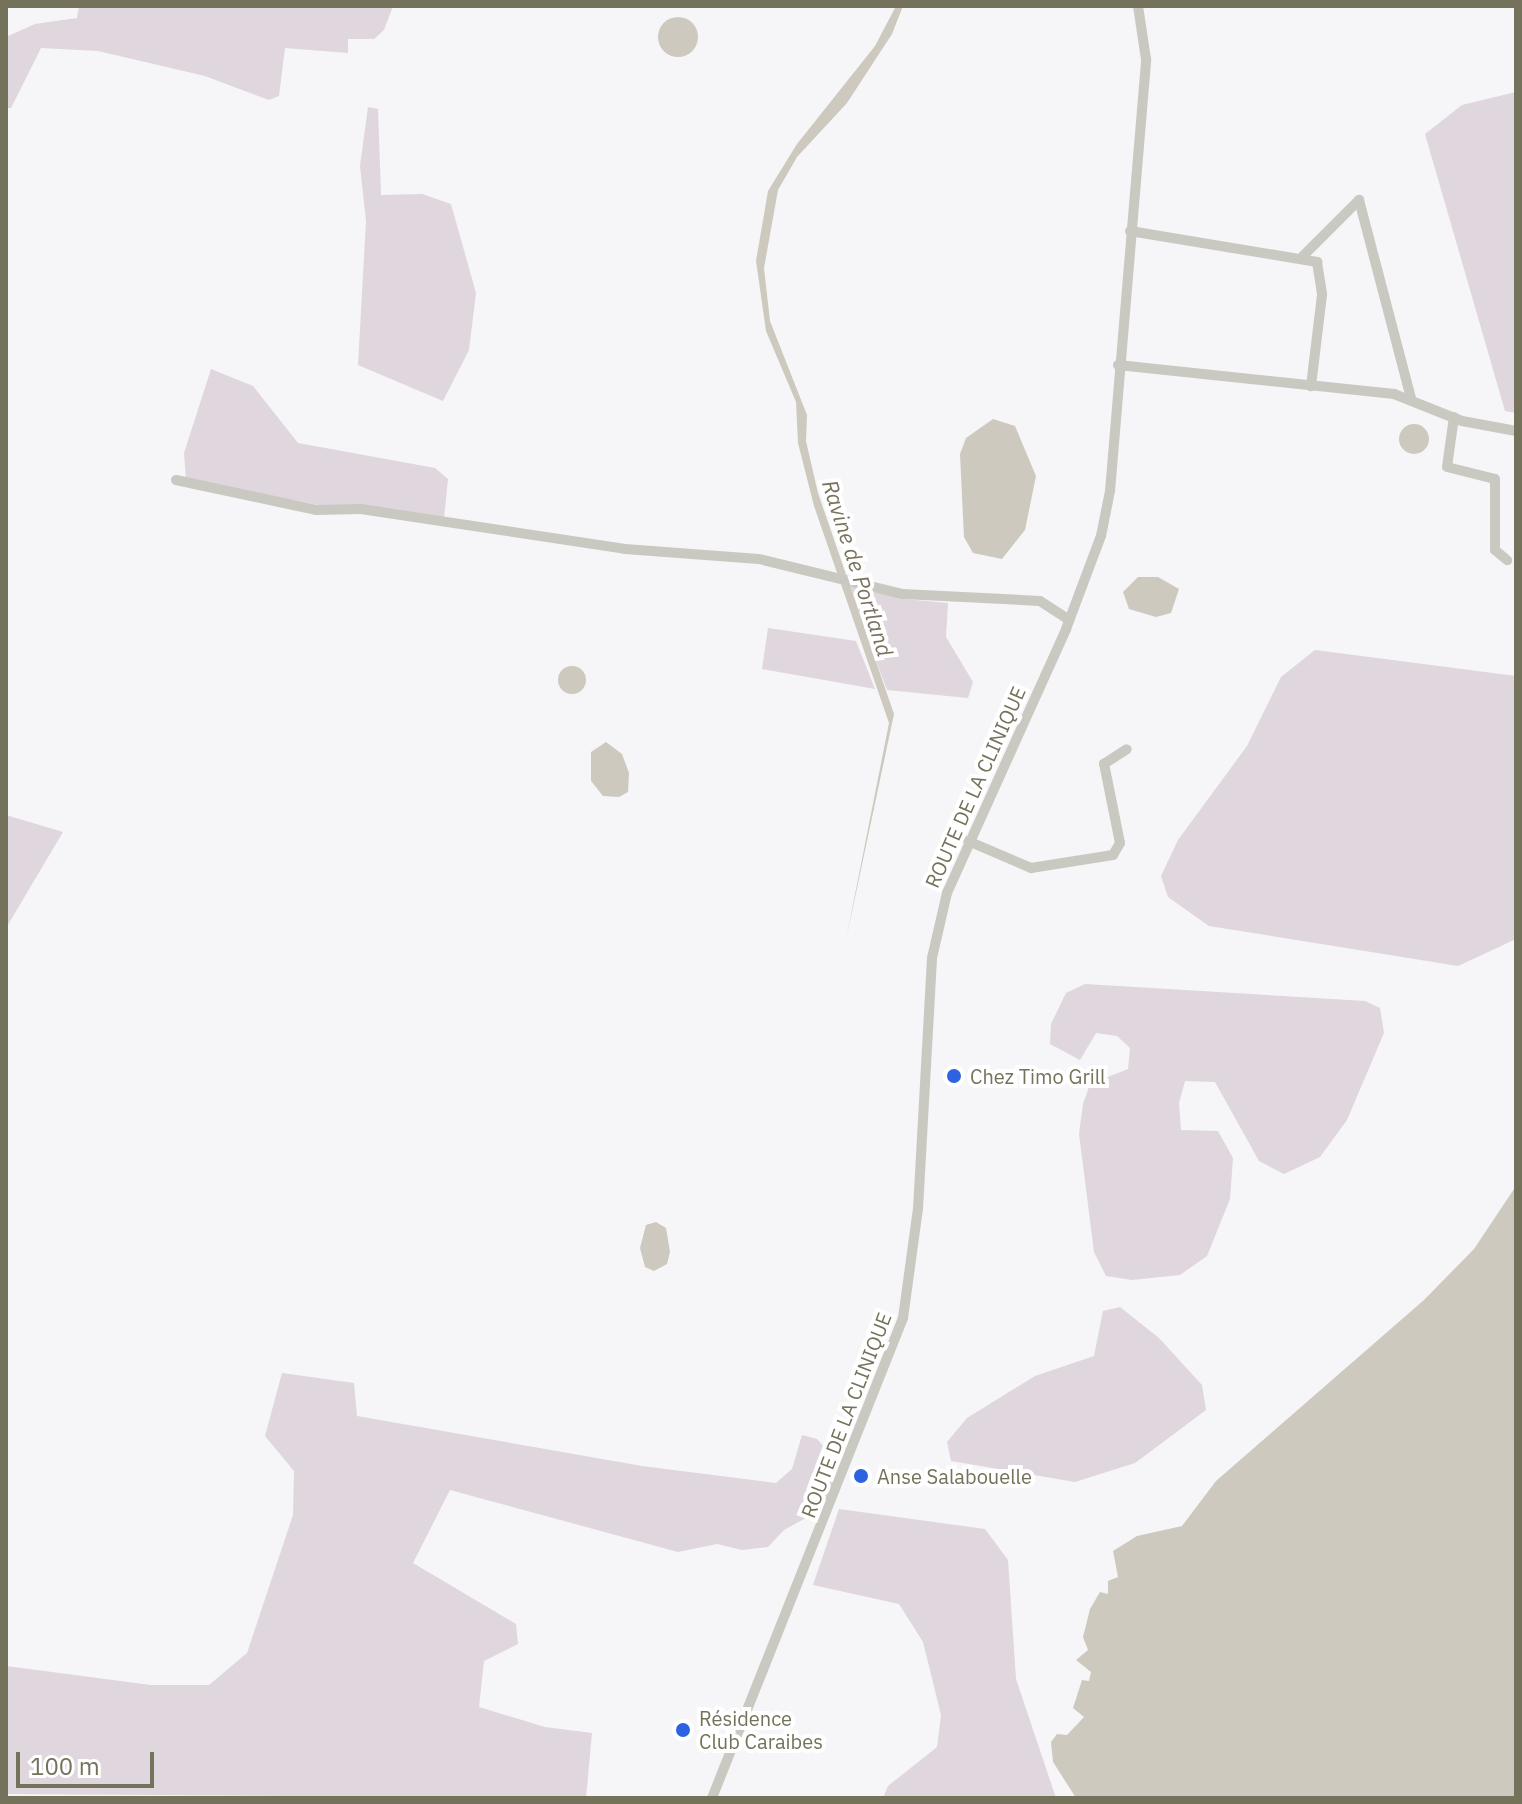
<!DOCTYPE html>
<meta charset="utf-8">
<style>
body{margin:0}
#map{position:relative;width:1522px;height:1804px;overflow:hidden;background:#f6f5f8;font-family:"IBM Plex Sans",sans-serif}
div>[style]{position:absolute}
[style*='--x']{left:calc(var(--x)*1px);top:calc(var(--y)*1px);width:calc(var(--w)*1px);rotate:calc(var(--a)*1deg)}
.green>*{inset:0;background:#dfd6de}
.water>*{inset:0;background:#cdc9be}
.round{border-radius:50%}
.minor>*{height:10px;margin:-5px;padding:0 5px;transform-origin:5px;border-radius:5px;background:#c9c9c1}
.dots>*{width:22px;height:22px;translate:-50% -50%;box-sizing:border-box;border:4px solid #fff;border-radius:50%}
span{translate:-50% -50%;white-space:nowrap;text-align:center;line-height:1.15;-webkit-text-stroke:8px #fff;paint-order:stroke}
.street-label{font-size:20px;color:#74725a}
.poi-label{font-size:20px;color:#74725a}
.left{translate:0 -50%;text-align:left}
.water-label{font-size:22px;color:#7a725e;font-style:italic}
.frame{position:absolute;inset:0;border:8px solid #74725a;pointer-events:none}
.scale{position:absolute;left:16px;top:1752px;width:138px;height:36px;box-sizing:border-box;border:4px solid #74725a;border-top:0;padding-left:10px;font-size:24px;line-height:28px;white-space:nowrap;color:#74725a;-webkit-text-stroke:6px #fff;paint-order:stroke}
</style>
<div id="map">
<div class="green">
<div style="clip-path:polygon(79px 6px,393px 6px,384px 30px,374px 39px,348px 39px,348px 53px,285px 48px,279px 96px,269px 100px,205px 76px,98px 51px,41px 48px,11px 108px,6px 108px,6px 37px,35px 24px,77px 18px)"></div>
<div style="clip-path:polygon(1516px 92px,1516px 413px,1505px 411px,1425px 134px,1462px 105px)"></div>
<div style="clip-path:polygon(368px 107px,378px 109px,381px 195px,422px 194px,451px 204px,476px 293px,469px 350px,443px 401px,358px 365px,366px 221px,360px 166px)"></div>
<div style="clip-path:polygon(211px 369px,253px 386px,298px 443px,435px 468px,448px 479px,444px 518px,319px 505px,186px 480px,184px 453px)"></div>
<div style="clip-path:polygon(847px 584px,904px 599px,948px 603px,946px 637px,973px 682px,968px 698px,887px 690px)"></div>
<div style="clip-path:polygon(768px 628px,856px 641px,875px 689px,762px 669px)"></div>
<div style="clip-path:polygon(1315px 650px,1516px 676px,1516px 939px,1458px 966px,1209px 926px,1168px 897px,1161px 876px,1178px 840px,1247px 746px,1281px 677px)"></div>
<div style="clip-path:polygon(6px 815px,63px 832px,6px 928px)"></div>
<div style="clip-path:polygon(1085px 984px,1365px 1001px,1380px 1008px,1384px 1033px,1347px 1120px,1320px 1157px,1284px 1174px,1259px 1161px,1215px 1082px,1185px 1081px,1179px 1103px,1181px 1130px,1218px 1131px,1233px 1158px,1230px 1199px,1207px 1256px,1180px 1275px,1132px 1280px,1106px 1276px,1094px 1252px,1079px 1134px,1083px 1104px,1090px 1084px,1128px 1069px,1130px 1048px,1117px 1036px,1096px 1033px,1080px 1060px,1050px 1044px,1051px 1024px,1066px 993px)"></div>
<div style="clip-path:polygon(1120px 1307px,1159px 1338px,1202px 1385px,1206px 1410px,1135px 1463px,1075px 1482px,951px 1461px,947px 1442px,967px 1418px,1035px 1376px,1094px 1356px,1103px 1311px)"></div>
<div style="clip-path:polygon(282px 1373px,354px 1383px,357px 1416px,642px 1466px,776px 1483px,792px 1469px,802px 1435px,817px 1439px,839px 1464px,824px 1508px,784px 1530px,768px 1547px,742px 1550px,717px 1544px,678px 1552px,450px 1490px,413px 1563px,516px 1624px,518px 1644px,484px 1661px,479px 1707px,545px 1727px,592px 1733px,586px 1798px,6px 1794px,6px 1666px,151px 1685px,209px 1685px,247px 1653px,293px 1515px,294px 1471px,265px 1436px)"></div>
<div style="clip-path:polygon(839px 1509px,985px 1529px,1008px 1560px,1016px 1679px,1056px 1798px,883px 1798px,888px 1786px,937px 1747px,941px 1715px,923px 1642px,899px 1604px,813px 1585px)"></div>
</div>
<div class="water">
<div style="clip-path:polygon(896px 6px,903px 6px,892px 34px,847px 103px,797px 157px,778px 190px,764px 268px,770px 321px,807px 415px,806px 441px,818px 493px,894px 714px,846px 940px,889px 723px,814px 506px,798px 443px,796px 402px,766px 331px,756px 261px,768px 191px,797px 144px,875px 46px)"></div>
<div class="round" style="left:658px;top:17px;width:40px;height:40px"></div>
<div style="clip-path:polygon(993px 419px,1015px 426px,1036px 476px,1025px 530px,1002px 559px,973px 553px,964px 537px,960px 454px,966px 438px)"></div>
<div class="round" style="left:1399px;top:424px;width:30px;height:30px"></div>
<div style="clip-path:polygon(1138px 577px,1158px 577px,1179px 589px,1171px 613px,1156px 617px,1129px 609px,1123px 592px)"></div>
<div class="round" style="left:558px;top:666px;width:28px;height:28px"></div>
<div style="clip-path:polygon(606px 742px,622px 754px,629px 773px,628px 792px,619px 797px,603px 796px,591px 781px,591px 752px)"></div>
<div style="clip-path:polygon(1516px 1186px,1516px 1798px,1076px 1798px,1053px 1762px,1051px 1742px,1057px 1734px,1067px 1735px,1084px 1717px,1073px 1708px,1082px 1680px,1089px 1681px,1091px 1672px,1076px 1660px,1088px 1650px,1083px 1637px,1090px 1609px,1100px 1592px,1108px 1594px,1108px 1581px,1118px 1577px,1113px 1551px,1137px 1536px,1182px 1526px,1216px 1481px,1424px 1300px,1474px 1249px)"></div>
<div style="clip-path:polygon(656px 1222px,666px 1228px,670px 1252px,667px 1264px,654px 1271px,645px 1267px,640px 1248px,646px 1225px)"></div>
</div>
<div class="minor">
<div style="--x:1359;--y:200;--w:205;--a:75.3"></div>
<div style="--x:1130;--y:231;--w:190;--a:9.4"></div>
<div style="--x:1317;--y:262;--w:33;--a:81"></div>
<div style="--x:1322;--y:295;--w:92;--a:96.9"></div>
<div style="--x:1302;--y:257;--w:81;--a:-45"></div>
<div style="--x:1118;--y:365;--w:278;--a:6"></div>
<div style="--x:1394;--y:394;--w:73;--a:21.7"></div>
<div style="--x:1462;--y:421;--w:55;--a:10.5"></div>
<div style="--x:1454;--y:417;--w:50;--a:98"></div>
<div style="--x:1447;--y:467;--w:49;--a:14"></div>
<div style="--x:1495;--y:479;--w:71;--a:90"></div>
<div style="--x:1495;--y:550;--w:16;--a:40"></div>
<div style="--x:176;--y:480;--w:143;--a:12.1"></div>
<div style="--x:316;--y:510;--w:45;--a:-1.3"></div>
<div style="--x:361;--y:509;--w:267;--a:8.6"></div>
<div style="--x:625;--y:549;--w:134;--a:4.3"></div>
<div style="--x:759;--y:559;--w:148;--a:13.7"></div>
<div style="--x:903;--y:594;--w:137;--a:2.9"></div>
<div style="--x:1040;--y:601;--w:35;--a:33"></div>
<div style="--x:968;--y:841;--w:69;--a:23.2"></div>
<div style="--x:1031;--y:868;--w:83;--a:-9"></div>
<div style="--x:1113;--y:855;--w:14;--a:-60"></div>
<div style="--x:1120;--y:843;--w:81;--a:-101.4"></div>
<div style="--x:1104;--y:764;--w:27;--a:-33"></div>
<div style="--x:712;--y:1798;--w:517;--a:-68.3"></div>
<div style="--x:903;--y:1318;--w:110;--a:-82.2"></div>
<div style="--x:918;--y:1209;--w:251;--a:-86.8"></div>
<div style="--x:932;--y:958;--w:67;--a:-77"></div>
<div style="--x:947;--y:893;--w:290;--a:-65.7"></div>
<div style="--x:1066;--y:629;--w:99;--a:-69.4"></div>
<div style="--x:1101;--y:536;--w:46;--a:-78.7"></div>
<div style="--x:1110;--y:491;--w:433;--a:-85.2"></div>
<div style="--x:1146;--y:59;--w:54;--a:-98.6"></div>
</div>
<div class="dots">
<div style="left:954px;top:1076px;background:#2d63e0"></div>
<div style="left:861px;top:1476px;background:#2d63e0"></div>
<div style="left:683px;top:1730px;background:#2d63e0"></div>
</div>
<div class="street-label">
<span style="left:975px;top:787px;rotate:-66deg">ROUTE DE LA CLINIQUE</span>
<span style="left:846px;top:1415px;rotate:-69deg">ROUTE DE LA CLINIQUE</span>
</div>
<div class="poi-label">
<span class="left" style="left:970px;top:1076px">Chez Timo Grill</span>
<span class="left" style="left:877px;top:1476px">Anse Salabouelle</span>
<span class="left" style="left:699px;top:1730px">Résidence<br>Club Caraibes</span>
</div>
<div class="water-label">
<span style="left:858px;top:568px;rotate:72deg">Ravine de Portland</span>
</div>
<div class="frame"></div>
<div class="scale">100 m</div>
</div>
